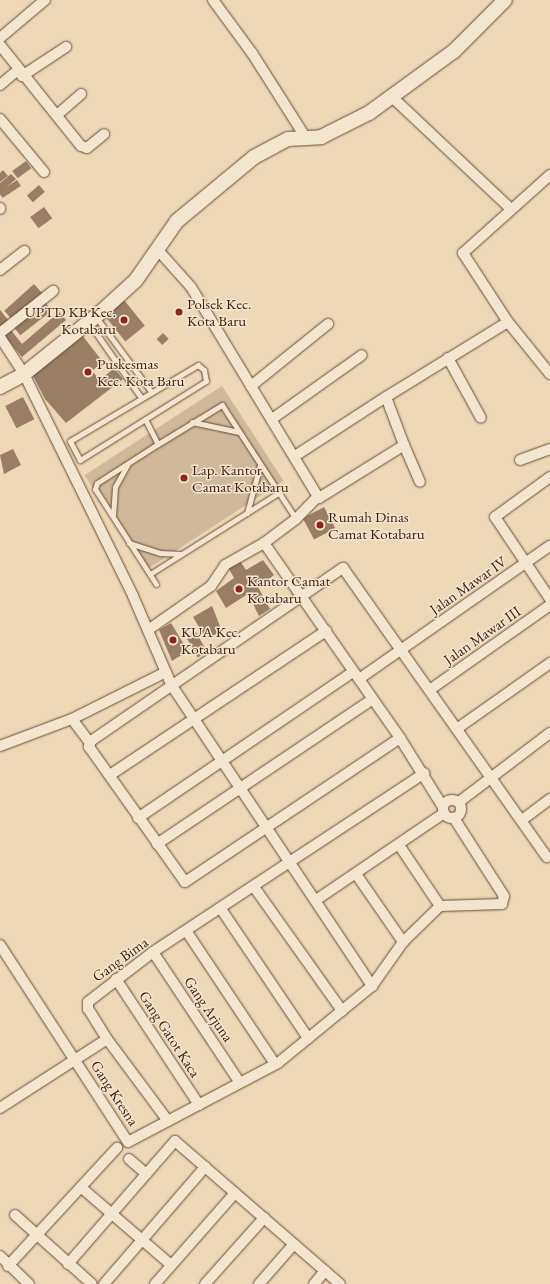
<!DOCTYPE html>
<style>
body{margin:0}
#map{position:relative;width:550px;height:1284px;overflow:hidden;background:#edd9b6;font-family:"EB Garamond",serif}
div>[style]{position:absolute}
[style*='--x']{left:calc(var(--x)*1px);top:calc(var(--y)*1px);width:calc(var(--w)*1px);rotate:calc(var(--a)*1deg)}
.green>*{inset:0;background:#cfb999;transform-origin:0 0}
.building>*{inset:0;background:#997e64;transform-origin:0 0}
.roads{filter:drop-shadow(0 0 1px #694b36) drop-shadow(0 0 1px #694b36)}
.lane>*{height:5px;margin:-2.5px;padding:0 2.5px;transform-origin:2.5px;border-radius:2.5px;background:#f3e6d0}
.street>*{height:10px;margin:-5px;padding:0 5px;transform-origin:5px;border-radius:5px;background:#f3e6d0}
.street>.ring{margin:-5px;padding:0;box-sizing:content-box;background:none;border:10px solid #f3e6d0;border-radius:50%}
.secondary>*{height:14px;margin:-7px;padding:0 7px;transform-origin:7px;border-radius:7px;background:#f3e6d0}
.dots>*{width:11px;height:11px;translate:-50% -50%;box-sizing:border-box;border:2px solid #f3e6d0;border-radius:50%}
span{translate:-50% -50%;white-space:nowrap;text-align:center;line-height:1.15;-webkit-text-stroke:3px #f3e6d0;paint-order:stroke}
.poi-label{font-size:15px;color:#3d1c0b}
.left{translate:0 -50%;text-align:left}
.right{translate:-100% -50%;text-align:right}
.street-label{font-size:15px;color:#3d1c0b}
</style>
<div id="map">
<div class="green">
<div style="left:222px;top:386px;width:113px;height:164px;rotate:57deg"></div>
</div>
<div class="building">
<div style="left:26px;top:161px;width:9px;height:17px;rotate:54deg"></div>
<div style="clip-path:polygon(3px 170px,8px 176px,0 182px,0 173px)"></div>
<div style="clip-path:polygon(11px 174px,16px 179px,0 193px,0 183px)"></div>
<div style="left:17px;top:180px;width:7px;height:22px;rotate:56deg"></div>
<div style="left:39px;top:185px;width:9px;height:16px;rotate:49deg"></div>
<div style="left:44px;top:207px;width:14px;height:17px;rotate:54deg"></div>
<div style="left:34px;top:284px;width:13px;height:40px;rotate:48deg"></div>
<div style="left:124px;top:300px;width:33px;height:25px;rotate:51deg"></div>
<div style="left:45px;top:302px;width:11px;height:40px;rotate:52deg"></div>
<div style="clip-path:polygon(0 310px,9px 321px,0 328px)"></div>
<div style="clip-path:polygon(59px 312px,66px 320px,22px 357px,4px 336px,11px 330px,22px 344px)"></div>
<div style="left:163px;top:333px;width:8px;height:9px;rotate:45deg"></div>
<div style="clip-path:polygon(82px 335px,103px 362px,92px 371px,100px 380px,114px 368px,123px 379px,66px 423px,45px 399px,32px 374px)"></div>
<div style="left:23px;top:397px;width:25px;height:20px;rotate:63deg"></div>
<div style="clip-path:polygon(13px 449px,21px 465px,4px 474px,0 455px)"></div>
<div style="left:324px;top:507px;width:24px;height:24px;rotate:62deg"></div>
<div style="clip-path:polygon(263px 560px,274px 575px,258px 587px,270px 609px,259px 616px,248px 594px,226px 608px,216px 591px,234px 578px,228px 567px,240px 561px,246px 570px)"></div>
<div style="clip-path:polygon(212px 606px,222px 631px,206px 639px,193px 617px)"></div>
<div style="clip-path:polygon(171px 623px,188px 651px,172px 661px,159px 630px)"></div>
<div style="left:196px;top:632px;width:23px;height:11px;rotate:61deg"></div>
</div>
<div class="roads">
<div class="lane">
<div style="--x:96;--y:317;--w:91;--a:53.5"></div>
<div style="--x:89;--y:323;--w:89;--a:55.1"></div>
<div style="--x:198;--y:365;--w:8;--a:40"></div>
<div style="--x:204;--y:370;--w:11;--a:80"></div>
<div style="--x:206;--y:381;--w:149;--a:147.9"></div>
<div style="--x:80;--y:460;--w:21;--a:-118"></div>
<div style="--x:70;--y:441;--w:149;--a:-30.7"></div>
<div style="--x:145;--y:419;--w:28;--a:63"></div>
<div style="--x:158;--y:444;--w:75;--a:-31.4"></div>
<div style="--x:222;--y:405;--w:136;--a:57"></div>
<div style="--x:192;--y:422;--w:48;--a:12"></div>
<div style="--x:247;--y:513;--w:50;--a:-74.8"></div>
<div style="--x:113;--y:516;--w:29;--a:-86"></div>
<div style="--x:115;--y:487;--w:25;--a:-61"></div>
<div style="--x:129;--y:543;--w:33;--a:18"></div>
<div style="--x:160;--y:553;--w:21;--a:3"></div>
<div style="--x:150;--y:574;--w:151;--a:-32.3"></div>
<div style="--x:156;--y:584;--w:113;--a:-122.7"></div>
<div style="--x:95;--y:489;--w:6;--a:-72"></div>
<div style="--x:97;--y:483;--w:72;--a:-32.6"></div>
</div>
<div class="street">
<div style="--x:213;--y:0;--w:66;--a:53.7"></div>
<div style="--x:252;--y:53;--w:101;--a:57.6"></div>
<div style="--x:0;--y:38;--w:59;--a:-40.2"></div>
<div style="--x:0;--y:45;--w:129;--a:51.3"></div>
<div style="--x:81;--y:146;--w:6;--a:18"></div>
<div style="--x:87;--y:148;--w:22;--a:-39"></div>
<div style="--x:22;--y:76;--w:53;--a:-33.4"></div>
<div style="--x:0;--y:85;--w:23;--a:-40"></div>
<div style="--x:391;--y:96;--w:165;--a:43.3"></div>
<div style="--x:57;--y:115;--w:32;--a:-41"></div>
<div style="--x:0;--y:119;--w:69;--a:50.3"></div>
<div style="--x:550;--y:175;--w:117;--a:138.1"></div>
<div style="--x:463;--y:253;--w:82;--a:56.9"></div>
<div style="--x:508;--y:322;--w:67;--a:51.1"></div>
<div style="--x:0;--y:208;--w:1;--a:90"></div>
<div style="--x:157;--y:249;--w:51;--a:48.2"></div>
<div style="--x:191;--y:287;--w:247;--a:58.8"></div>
<div style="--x:319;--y:498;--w:100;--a:-31.9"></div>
<div style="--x:404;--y:445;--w:51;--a:-110.6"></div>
<div style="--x:386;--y:397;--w:143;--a:-31.6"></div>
<div style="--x:0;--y:270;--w:31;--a:-38"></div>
<div style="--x:0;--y:333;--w:68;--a:-38.4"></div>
<div style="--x:0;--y:337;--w:44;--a:57"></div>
<div style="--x:24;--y:374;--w:247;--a:63.8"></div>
<div style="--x:133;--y:596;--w:98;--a:66.6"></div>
<div style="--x:172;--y:686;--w:361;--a:56.3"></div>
<div style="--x:448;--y:358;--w:68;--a:61.2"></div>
<div style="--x:251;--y:386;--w:99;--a:-38.8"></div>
<div style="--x:272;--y:419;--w:110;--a:-35.4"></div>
<div style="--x:404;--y:445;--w:40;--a:66.6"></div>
<div style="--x:295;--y:456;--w:108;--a:-33"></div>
<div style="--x:520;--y:460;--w:32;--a:-20"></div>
<div style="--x:550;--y:477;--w:68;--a:144"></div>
<div style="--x:495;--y:517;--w:99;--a:56.1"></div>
<div style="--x:264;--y:543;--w:238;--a:55.1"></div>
<div style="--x:400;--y:738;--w:81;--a:58.1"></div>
<div style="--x:148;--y:630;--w:77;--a:-34.9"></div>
<div style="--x:211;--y:586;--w:25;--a:-56"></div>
<div style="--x:225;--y:565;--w:45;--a:-29.4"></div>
<div style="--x:264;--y:543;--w:40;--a:-37"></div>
<div style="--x:296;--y:519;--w:30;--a:-46"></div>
<div style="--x:359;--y:679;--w:233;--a:-34.9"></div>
<div style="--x:431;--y:689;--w:146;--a:-35.2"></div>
<div style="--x:72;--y:719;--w:105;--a:-26.6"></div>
<div style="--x:458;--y:728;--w:113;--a:-35.2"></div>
<div style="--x:400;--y:738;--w:259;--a:146.2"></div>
<div style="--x:185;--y:882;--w:166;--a:-125.4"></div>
<div style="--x:89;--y:747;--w:6;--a:-72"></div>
<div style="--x:91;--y:741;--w:306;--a:-34.5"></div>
<div style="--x:343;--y:568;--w:354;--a:54.8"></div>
<div style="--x:0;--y:746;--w:77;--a:-20.6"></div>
<div style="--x:72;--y:719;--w:30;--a:53"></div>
<div style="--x:110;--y:775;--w:260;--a:-33.7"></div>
<div class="ring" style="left:443px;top:800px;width:8px;height:8px"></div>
<div style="--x:459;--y:802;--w:114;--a:-37.2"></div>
<div style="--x:138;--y:818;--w:260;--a:-34.2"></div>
<div style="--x:522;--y:820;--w:35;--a:-37"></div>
<div style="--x:157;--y:844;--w:260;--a:-33.9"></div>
<div style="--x:399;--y:845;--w:73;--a:56.1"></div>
<div style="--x:356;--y:874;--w:83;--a:55.3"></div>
<div style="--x:254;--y:887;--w:152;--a:54.6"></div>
<div style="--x:316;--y:900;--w:155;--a:-34.2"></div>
<div style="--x:221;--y:909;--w:156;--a:56"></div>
<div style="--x:187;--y:932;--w:159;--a:56.3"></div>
<div style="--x:0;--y:945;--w:235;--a:57"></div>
<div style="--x:128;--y:1142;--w:170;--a:-27.8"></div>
<div style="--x:278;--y:1063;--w:122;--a:-39.3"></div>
<div style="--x:372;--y:986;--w:54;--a:-54.8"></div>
<div style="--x:403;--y:942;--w:52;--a:-44.2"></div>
<div style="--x:440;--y:906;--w:62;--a:-1.8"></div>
<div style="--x:502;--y:904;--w:8;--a:-76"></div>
<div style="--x:504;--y:896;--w:93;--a:-122.7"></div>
<div style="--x:153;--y:952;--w:157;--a:56.4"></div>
<div style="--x:116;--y:979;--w:151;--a:56.6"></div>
<div style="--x:0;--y:1108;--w:127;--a:-32.8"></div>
<div style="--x:168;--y:1121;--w:102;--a:-126.6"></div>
<div style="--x:107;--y:1039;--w:36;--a:-122"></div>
<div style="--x:88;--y:1009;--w:7;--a:-90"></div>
<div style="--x:88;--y:1002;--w:82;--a:-37.6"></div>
<div style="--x:153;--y:952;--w:325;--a:-33.4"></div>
<div style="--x:129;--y:1159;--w:23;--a:41"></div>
<div style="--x:83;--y:1189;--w:116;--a:40.8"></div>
<div style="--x:15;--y:1215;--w:103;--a:41.9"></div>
<div style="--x:0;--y:1256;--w:40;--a:44"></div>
<div style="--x:68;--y:1264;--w:163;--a:-49"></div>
<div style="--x:175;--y:1141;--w:218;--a:40.9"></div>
<div style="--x:8;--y:1266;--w:161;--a:-47.3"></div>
<div style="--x:104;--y:1284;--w:155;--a:-49.2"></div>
<div style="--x:155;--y:1284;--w:121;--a:-48.7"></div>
<div style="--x:205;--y:1284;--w:89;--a:-48.2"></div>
<div style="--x:259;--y:1284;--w:53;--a:-48.8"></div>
<div style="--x:314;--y:1284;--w:17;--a:-50"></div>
</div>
<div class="secondary">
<div style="--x:0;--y:387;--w:27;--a:-28"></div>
<div style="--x:24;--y:374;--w:99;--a:-38.8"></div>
<div style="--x:101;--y:312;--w:47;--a:-42.4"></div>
<div style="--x:136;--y:280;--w:72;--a:-55.2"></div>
<div style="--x:177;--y:221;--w:100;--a:-39.7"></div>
<div style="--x:254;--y:157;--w:38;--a:-28"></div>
<div style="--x:288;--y:139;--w:33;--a:-3"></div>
<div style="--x:321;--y:137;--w:54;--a:-26.6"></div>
<div style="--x:369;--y:113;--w:105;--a:-36.1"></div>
<div style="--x:454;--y:51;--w:72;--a:-45"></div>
</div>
</div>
<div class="dots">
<div style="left:179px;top:312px;background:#8f2418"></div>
<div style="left:124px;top:320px;background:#8f2418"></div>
<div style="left:88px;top:372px;background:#8f2418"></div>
<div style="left:184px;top:478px;background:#8f2418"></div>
<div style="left:320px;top:525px;background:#8f2418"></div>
<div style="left:239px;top:589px;background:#8f2418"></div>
<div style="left:173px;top:640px;background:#8f2418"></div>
</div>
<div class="poi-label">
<span class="left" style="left:187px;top:312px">Polsek Kec.<br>Kota Baru</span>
<span class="right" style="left:116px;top:320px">UPTD KB Kec.<br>Kotabaru</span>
<span class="left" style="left:97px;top:372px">Puskesmas<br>Kec. Kota Baru</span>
<span class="left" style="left:192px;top:478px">Lap. Kantor<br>Camat Kotabaru</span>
<span class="left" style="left:328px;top:525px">Rumah Dinas<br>Camat Kotabaru</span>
<span class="left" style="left:247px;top:589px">Kantor Camat<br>Kotabaru</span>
<span class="left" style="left:181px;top:640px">KUA Kec.<br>Kotabaru</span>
</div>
<div class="street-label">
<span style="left:468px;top:585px;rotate:-35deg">Jalan Mawar IV</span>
<span style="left:482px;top:635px;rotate:-35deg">Jalan Mawar III</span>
<span style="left:120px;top:959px;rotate:-36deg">Gang Bima</span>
<span style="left:209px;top:1009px;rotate:56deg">Gang Arjuna</span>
<span style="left:170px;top:1034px;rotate:57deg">Gang Gatot Kaca</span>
<span style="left:115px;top:1093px;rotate:57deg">Gang Kresna</span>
</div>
</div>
